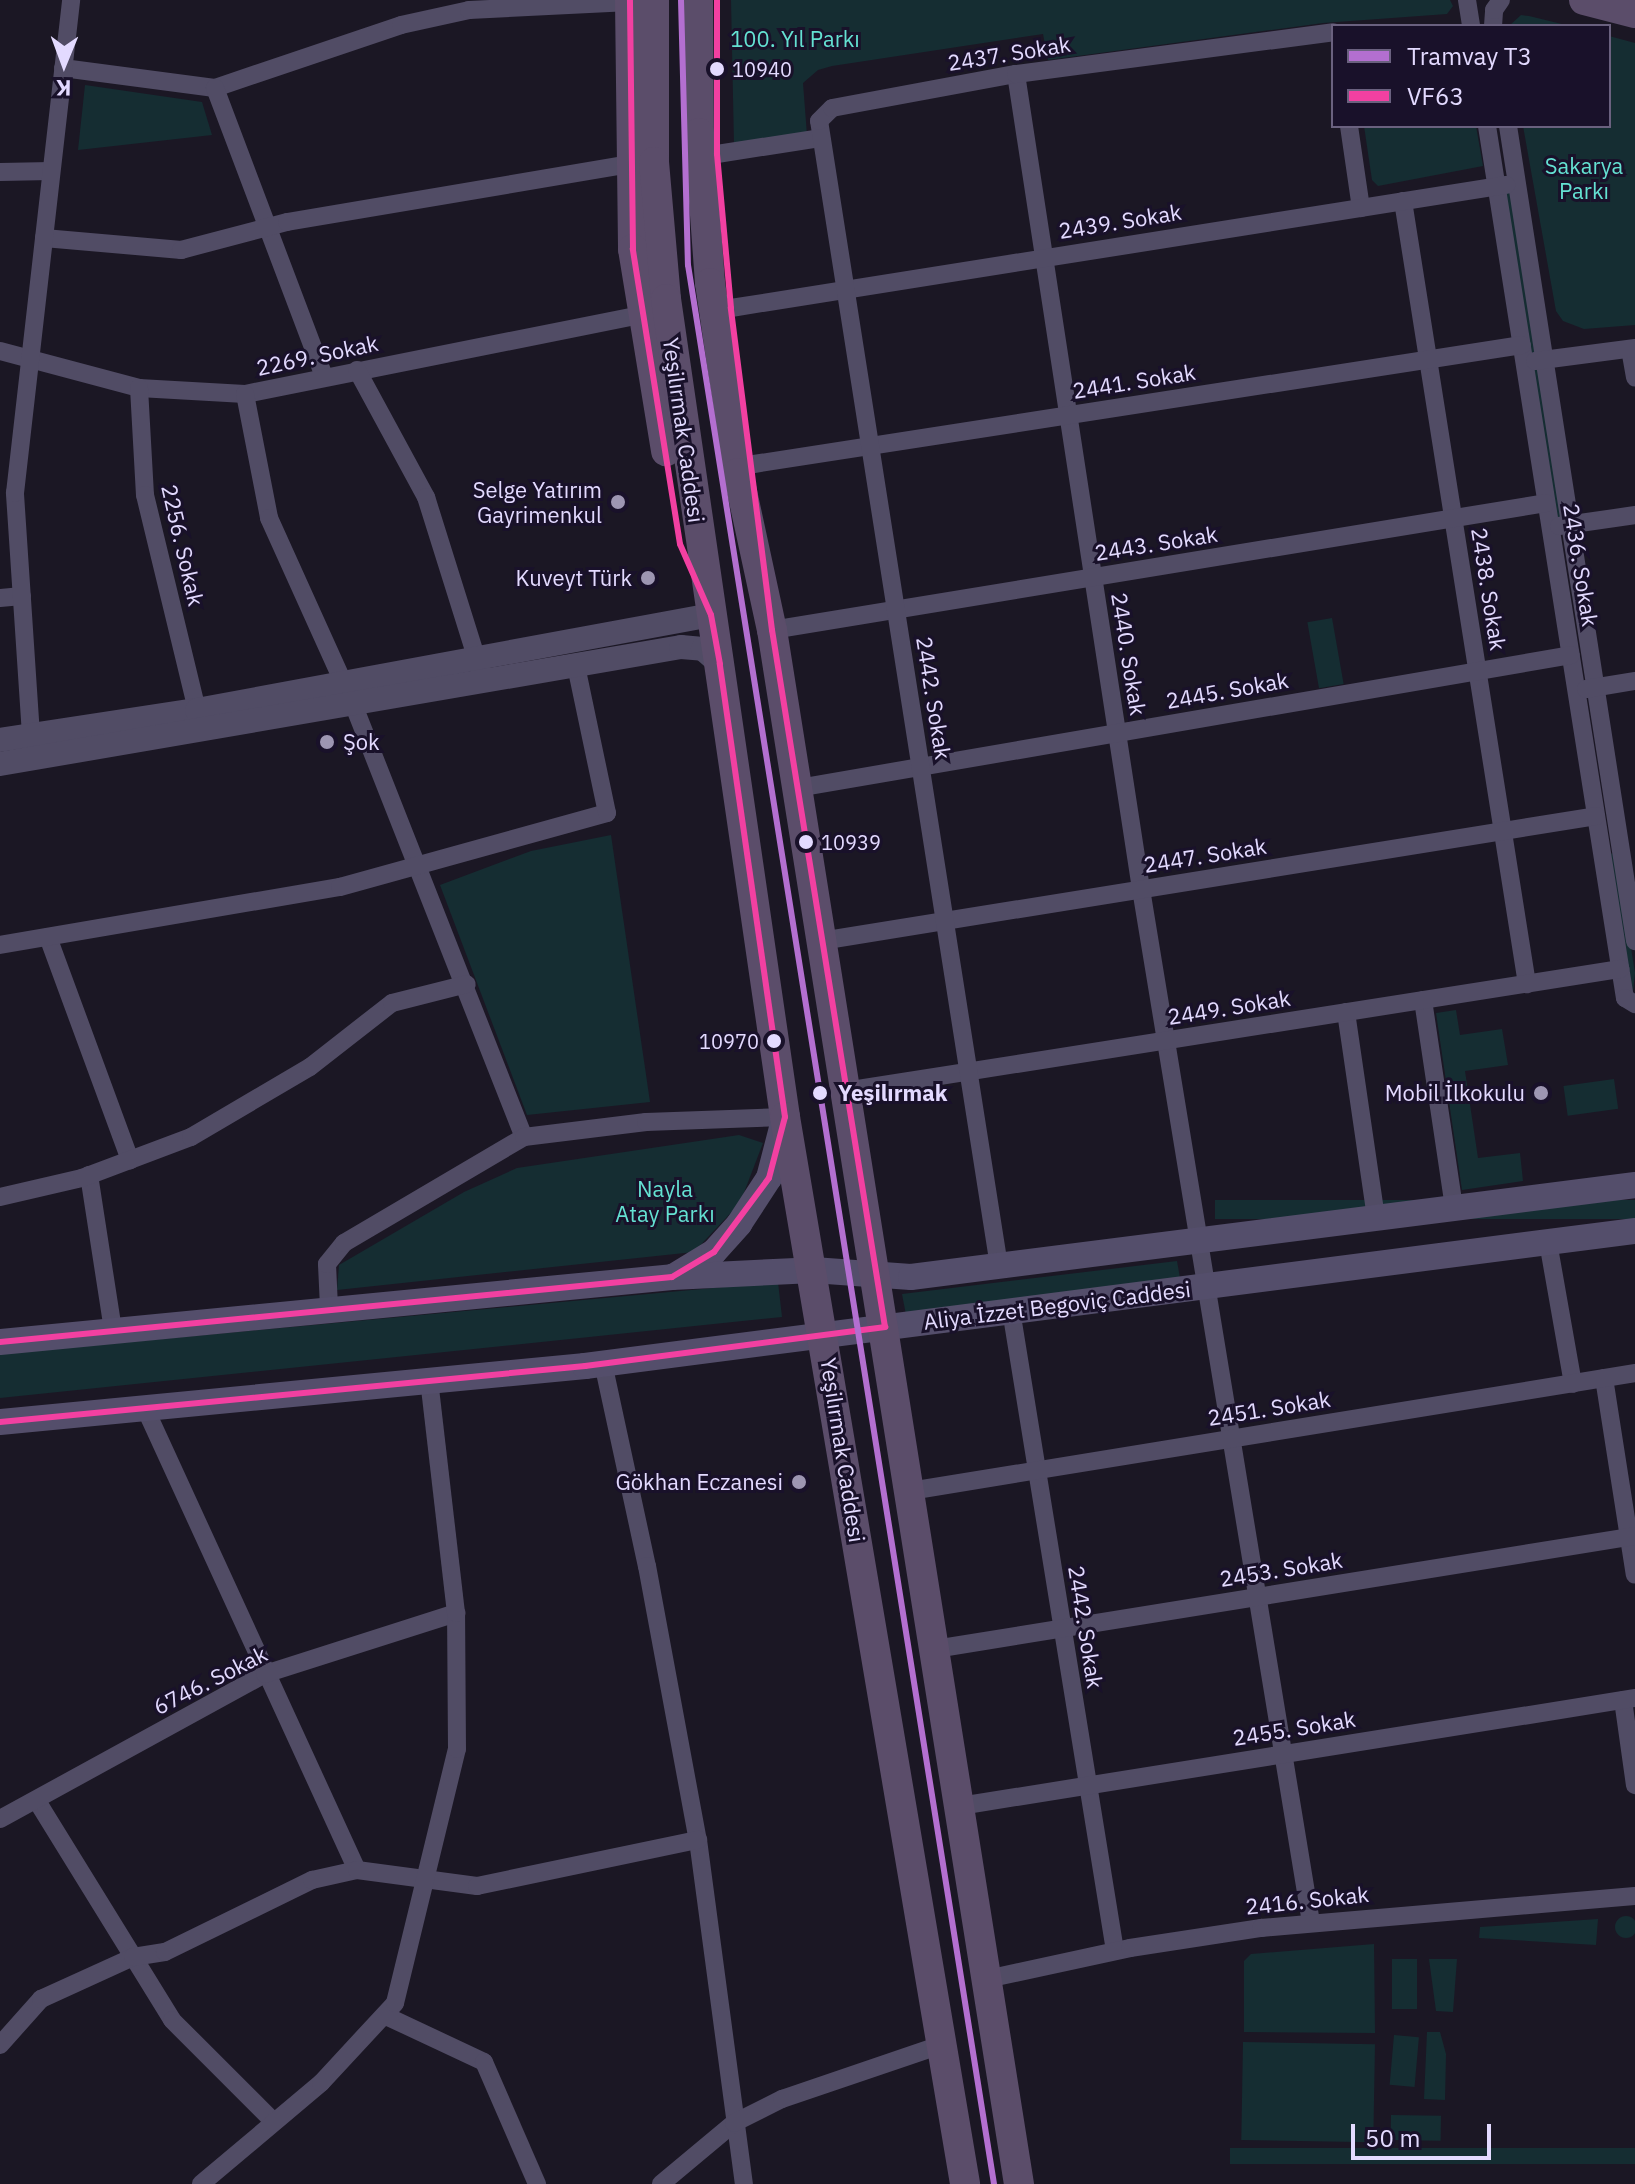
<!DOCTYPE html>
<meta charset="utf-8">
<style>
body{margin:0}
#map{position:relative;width:1635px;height:2184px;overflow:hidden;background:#1b1724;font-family:"IBM Plex Sans",sans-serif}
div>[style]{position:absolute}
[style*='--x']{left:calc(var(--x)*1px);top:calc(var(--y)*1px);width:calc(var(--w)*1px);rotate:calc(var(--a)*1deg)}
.green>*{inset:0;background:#152d32;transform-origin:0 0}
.round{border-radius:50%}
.minor>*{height:18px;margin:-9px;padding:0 9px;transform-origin:9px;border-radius:9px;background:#514c65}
.tertiary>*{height:24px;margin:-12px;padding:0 12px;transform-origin:12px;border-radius:12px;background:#514c65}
.secondary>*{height:26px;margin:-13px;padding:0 13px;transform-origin:13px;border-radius:13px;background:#544e6b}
.primary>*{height:30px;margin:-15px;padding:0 15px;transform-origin:15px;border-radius:15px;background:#5b4d6a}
.bus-1>*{height:6px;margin:-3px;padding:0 3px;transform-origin:3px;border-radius:3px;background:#f240a1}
.tram-1>*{height:6px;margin:-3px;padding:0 3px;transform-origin:3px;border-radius:3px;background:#b36fd0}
.dots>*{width:22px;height:22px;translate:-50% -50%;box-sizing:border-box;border:4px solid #19112a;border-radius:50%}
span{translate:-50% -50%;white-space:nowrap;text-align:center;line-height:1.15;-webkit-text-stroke:6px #19112a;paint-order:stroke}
.bus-label{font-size:20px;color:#e3daff}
.left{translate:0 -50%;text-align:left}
.right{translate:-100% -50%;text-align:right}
.park-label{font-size:22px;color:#64e1d2}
.street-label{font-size:22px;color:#e3daff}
.poi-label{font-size:22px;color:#e3daff}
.stop-label{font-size:22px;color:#e3daff;font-weight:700}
.legend{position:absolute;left:1331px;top:24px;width:280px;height:104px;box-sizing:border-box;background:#19112a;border:2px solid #6a617f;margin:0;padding:10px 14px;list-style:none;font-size:24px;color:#e3daff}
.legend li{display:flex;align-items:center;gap:16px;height:40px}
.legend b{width:40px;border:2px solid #6a617f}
.north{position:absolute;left:24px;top:24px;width:80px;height:80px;-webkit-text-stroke:6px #19112a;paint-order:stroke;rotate:181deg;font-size:22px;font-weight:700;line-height:32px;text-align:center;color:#e3daff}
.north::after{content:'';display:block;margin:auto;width:28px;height:36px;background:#e3daff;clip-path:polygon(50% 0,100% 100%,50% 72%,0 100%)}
.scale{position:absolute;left:1351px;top:2124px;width:140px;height:36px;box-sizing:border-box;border:4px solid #e3daff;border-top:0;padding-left:10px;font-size:24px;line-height:28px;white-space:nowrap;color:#e3daff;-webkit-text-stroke:6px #19112a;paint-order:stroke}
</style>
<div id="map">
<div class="green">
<div style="clip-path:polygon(731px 0,1450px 0,1453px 6px,1447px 14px,1323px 23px,1048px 60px,1043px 34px,832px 66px,818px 70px,803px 83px,807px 135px,734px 145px)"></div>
<div style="clip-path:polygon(1521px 15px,1529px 16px,1570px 26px,1509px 26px)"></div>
<div style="clip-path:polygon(1609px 36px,1635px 43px,1635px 325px,1584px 329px,1563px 321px,1556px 311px,1523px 126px,1609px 126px)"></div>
<div style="clip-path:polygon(85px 85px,202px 102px,212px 135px,78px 150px)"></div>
<div style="clip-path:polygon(1364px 126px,1476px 126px,1483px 166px,1378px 186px,1372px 180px)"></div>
<div style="left:1512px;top:189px;width:169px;height:9px;rotate:81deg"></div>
<div style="left:1540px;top:367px;width:154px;height:9px;rotate:81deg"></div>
<div style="left:1332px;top:618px;width:67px;height:25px;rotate:80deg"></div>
<div style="clip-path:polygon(611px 835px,650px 1102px,527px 1115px,440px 885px,531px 851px)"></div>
<div style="clip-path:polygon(1616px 853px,1635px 973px,1632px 1000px,1608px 854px)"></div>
<div style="clip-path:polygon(1456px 1010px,1460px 1035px,1502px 1029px,1508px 1065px,1465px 1071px,1478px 1158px,1520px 1153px,1523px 1181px,1462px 1190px,1436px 1013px)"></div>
<div style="left:1614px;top:1079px;width:30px;height:51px;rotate:82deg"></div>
<div style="clip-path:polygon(739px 1135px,763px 1143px,740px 1203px,694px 1252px,337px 1290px,339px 1265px,464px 1192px,517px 1168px)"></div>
<div style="left:1635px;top:1200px;width:19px;height:420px;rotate:90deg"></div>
<div style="clip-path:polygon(1177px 1261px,1180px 1278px,906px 1315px,902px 1294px)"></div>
<div style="clip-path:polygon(778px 1282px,782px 1317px,0 1398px,0 1354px)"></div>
<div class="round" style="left:1615px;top:1916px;width:22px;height:22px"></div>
<div style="clip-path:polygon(1598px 1919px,1596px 1945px,1479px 1938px,1480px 1927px)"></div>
<div style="clip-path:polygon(1374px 1944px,1375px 2033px,1244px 2032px,1244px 1961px,1251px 1954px)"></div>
<div style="left:1392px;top:1959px;width:25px;height:50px"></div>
<div style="clip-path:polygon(1429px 1959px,1457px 1959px,1453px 2012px,1436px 2011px)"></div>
<div style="clip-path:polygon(1427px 2032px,1440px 2032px,1446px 2054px,1445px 2100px,1424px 2099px)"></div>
<div style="left:1394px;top:2035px;width:25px;height:50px;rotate:5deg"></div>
<div style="left:1243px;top:2042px;width:132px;height:98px;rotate:1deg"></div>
<div style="left:1391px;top:2115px;width:50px;height:25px;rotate:1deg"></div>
<div style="left:1230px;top:2148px;width:405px;height:16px"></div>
</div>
<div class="minor">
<div style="--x:1467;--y:0;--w:26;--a:81"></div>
<div style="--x:1493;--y:26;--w:16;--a:-86"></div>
<div style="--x:1494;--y:10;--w:12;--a:-55"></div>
<div style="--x:63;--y:68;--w:153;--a:7.5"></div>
<div style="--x:215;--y:88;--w:196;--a:-18.7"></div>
<div style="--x:401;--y:25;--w:70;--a:-12.4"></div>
<div style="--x:469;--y:10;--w:161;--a:-2.8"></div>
<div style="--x:1016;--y:74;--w:825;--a:81.28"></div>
<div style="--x:1141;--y:889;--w:1048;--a:80.66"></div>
<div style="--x:215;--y:88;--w:309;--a:69.3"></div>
<div style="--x:1349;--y:126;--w:83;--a:81.7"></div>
<div style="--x:1487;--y:126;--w:883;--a:81.01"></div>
<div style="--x:1625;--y:998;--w:12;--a:31"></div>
<div style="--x:1508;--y:126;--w:825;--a:81.14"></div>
<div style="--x:717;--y:154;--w:104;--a:-8.8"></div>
<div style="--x:0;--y:172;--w:51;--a:-1.1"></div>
<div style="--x:1403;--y:201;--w:793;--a:81"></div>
<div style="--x:44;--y:238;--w:138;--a:5"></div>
<div style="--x:181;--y:250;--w:110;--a:-14.8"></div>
<div style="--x:287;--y:222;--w:347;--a:-9.6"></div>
<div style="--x:731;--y:308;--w:785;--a:-9.02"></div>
<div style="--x:1630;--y:349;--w:29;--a:80"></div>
<div style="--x:0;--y:351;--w:144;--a:14.9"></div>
<div style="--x:139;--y:388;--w:106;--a:3.2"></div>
<div style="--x:245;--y:394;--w:407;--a:-11.3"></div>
<div style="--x:1535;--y:361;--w:101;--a:-7.4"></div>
<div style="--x:357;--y:370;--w:145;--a:61.5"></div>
<div style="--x:426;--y:497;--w:180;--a:72.6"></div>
<div style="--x:139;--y:388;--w:107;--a:86.8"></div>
<div style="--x:145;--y:495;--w:221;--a:76.4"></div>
<div style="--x:245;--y:394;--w:126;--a:79"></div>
<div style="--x:269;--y:518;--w:206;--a:65.7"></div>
<div style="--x:354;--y:706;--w:463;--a:68.5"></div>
<div style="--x:754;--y:464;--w:777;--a:-8.81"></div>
<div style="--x:1559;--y:526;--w:77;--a:-8.2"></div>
<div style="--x:0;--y:598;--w:22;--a:-5"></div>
<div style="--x:772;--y:630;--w:784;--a:-9.32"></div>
<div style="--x:1586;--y:689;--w:50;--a:-9.3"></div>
<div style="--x:31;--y:735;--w:243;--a:-93.8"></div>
<div style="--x:15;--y:493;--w:496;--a:-83.5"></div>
<div style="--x:798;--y:788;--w:784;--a:-9.76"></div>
<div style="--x:48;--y:937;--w:238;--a:69.8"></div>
<div style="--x:821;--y:941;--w:785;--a:-9.16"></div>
<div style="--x:0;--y:945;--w:345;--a:-9.7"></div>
<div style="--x:340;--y:887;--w:277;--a:-15.5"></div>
<div style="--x:607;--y:813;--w:150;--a:-101.9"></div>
<div style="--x:1423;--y:1000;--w:210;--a:81.5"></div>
<div style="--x:1346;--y:1012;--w:208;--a:81.7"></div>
<div style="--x:845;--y:1091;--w:785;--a:-8.95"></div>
<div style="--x:89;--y:1175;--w:157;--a:81.2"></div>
<div style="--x:0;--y:1197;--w:84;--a:-13"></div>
<div style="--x:82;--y:1178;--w:116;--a:-20.6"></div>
<div style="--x:191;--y:1137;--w:138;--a:-30.5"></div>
<div style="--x:310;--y:1067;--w:104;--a:-38"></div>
<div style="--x:392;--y:1003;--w:77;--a:-14.2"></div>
<div style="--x:1548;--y:1242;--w:144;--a:80"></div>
<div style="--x:999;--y:1266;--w:1159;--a:-98.93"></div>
<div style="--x:819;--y:121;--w:18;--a:-45"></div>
<div style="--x:832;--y:108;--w:187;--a:-10.5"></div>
<div style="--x:1016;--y:74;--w:320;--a:-7.5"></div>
<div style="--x:329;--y:1307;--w:43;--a:-92.7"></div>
<div style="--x:327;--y:1264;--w:27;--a:-51"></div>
<div style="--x:344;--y:1243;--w:209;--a:-30.5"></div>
<div style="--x:524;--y:1137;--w:123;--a:-7"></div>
<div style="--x:646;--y:1122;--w:139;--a:-2.1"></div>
<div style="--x:1011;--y:1310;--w:649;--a:80.78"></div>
<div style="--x:603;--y:1363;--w:208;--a:77.8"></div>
<div style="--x:647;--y:1566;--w:279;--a:79.5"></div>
<div style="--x:698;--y:1840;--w:347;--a:82.4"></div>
<div style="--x:1604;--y:1378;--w:199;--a:81.1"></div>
<div style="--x:145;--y:1408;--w:508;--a:65.35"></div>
<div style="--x:910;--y:1491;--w:735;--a:-9.24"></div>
<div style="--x:935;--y:1649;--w:709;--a:-9.17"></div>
<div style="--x:1623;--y:1700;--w:86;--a:82"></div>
<div style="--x:37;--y:1801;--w:257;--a:58.3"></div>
<div style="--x:172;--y:2020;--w:144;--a:45"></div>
<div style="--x:960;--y:1806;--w:684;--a:-9.09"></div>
<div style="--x:0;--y:1819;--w:302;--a:-28.7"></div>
<div style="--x:265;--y:1674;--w:201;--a:-17.7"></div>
<div style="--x:987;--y:1979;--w:146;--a:-12.2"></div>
<div style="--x:1130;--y:1948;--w:133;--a:-8.7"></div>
<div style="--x:1261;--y:1928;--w:375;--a:-4.9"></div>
<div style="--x:386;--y:2016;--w:108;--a:25.1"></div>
<div style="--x:484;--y:2062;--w:133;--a:66.5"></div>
<div style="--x:0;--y:2045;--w:62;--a:-48.3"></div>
<div style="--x:41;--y:1999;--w:101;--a:-24.5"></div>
<div style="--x:133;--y:1957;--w:32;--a:-9"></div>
<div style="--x:165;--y:1952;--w:164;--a:-26.1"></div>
<div style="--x:312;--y:1880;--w:46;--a:-12.5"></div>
<div style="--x:357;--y:1870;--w:121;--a:7.6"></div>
<div style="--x:477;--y:1886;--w:226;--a:-11.8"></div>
<div style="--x:201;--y:2184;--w:157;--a:-40.1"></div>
<div style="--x:321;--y:2083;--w:109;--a:-47.2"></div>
<div style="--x:395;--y:2003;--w:261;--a:-76.3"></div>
<div style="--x:457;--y:1749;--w:136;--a:-90.4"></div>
<div style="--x:456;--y:1613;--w:234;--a:-96.6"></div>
<div style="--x:661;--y:2184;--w:95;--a:-39.9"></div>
<div style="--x:734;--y:2123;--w:54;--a:-26.6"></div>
<div style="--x:782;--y:2099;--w:168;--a:-18.8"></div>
</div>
<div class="tertiary">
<div style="--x:0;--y:740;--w:199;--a:-8.7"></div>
<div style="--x:197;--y:710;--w:523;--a:-10.47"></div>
<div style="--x:0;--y:764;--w:691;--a:-9.75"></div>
<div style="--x:681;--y:647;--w:22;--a:5"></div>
<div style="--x:703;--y:649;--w:23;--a:41"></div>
</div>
<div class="secondary">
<div style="--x:676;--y:1275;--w:44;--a:-31.2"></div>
<div style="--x:714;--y:1252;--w:38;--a:-48"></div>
<div style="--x:739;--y:1224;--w:55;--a:-56.9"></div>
<div style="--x:769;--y:1178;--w:60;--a:-75.5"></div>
<div style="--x:0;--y:1342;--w:675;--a:-5.52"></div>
<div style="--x:672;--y:1277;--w:141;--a:-2.8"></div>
<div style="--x:813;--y:1270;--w:98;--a:4.1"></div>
<div style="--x:911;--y:1277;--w:730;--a:-7.24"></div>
<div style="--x:0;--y:1422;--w:588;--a:-5.47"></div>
<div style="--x:585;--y:1366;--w:1059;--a:-7.33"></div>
</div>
<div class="primary">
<div style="--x:630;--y:0;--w:249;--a:89.3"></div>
<div style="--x:633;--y:249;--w:205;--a:80.7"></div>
<div style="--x:654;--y:0;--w:162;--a:90"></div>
<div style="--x:654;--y:162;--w:138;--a:85"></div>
<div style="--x:666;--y:299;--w:827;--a:81.72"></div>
<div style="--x:785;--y:1117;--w:1082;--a:80.42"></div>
<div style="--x:698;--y:0;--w:133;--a:89.6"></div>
<div style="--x:699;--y:133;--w:150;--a:85.8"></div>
<div style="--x:710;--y:283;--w:192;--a:81.6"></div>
<div style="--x:738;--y:473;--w:161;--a:77.8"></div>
<div style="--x:772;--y:630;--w:1574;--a:80.97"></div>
<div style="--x:1584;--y:0;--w:53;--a:14.3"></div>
</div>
<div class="bus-1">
<div style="--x:0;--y:1342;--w:675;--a:-5.52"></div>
<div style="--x:672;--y:1277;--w:49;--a:-30.8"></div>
<div style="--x:714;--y:1252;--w:92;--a:-53.4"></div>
<div style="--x:769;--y:1178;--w:63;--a:-75.3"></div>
<div style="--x:785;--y:1117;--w:458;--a:-98.2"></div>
<div style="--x:720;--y:664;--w:50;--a:-100.4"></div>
<div style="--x:711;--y:615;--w:77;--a:-113.6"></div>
<div style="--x:680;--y:544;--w:299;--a:-99.1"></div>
<div style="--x:633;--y:249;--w:249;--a:-90.7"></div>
<div style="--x:0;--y:1422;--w:588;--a:-5.47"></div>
<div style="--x:585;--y:1366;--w:303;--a:-7.4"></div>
<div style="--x:885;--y:1327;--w:706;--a:-99.21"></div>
<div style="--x:772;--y:630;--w:325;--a:-97.3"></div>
<div style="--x:731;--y:308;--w:155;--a:-95.2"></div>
<div style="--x:717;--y:154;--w:154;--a:-90"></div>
</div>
<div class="tram-1">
<div style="--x:681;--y:0;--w:265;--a:88.5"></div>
<div style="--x:688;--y:265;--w:1943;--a:80.94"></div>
</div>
<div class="dots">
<div style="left:717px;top:69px;background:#e3daff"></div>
<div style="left:618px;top:502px;background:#9d96b2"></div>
<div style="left:648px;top:578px;background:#9d96b2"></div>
<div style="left:327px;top:742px;background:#9d96b2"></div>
<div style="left:806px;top:842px;background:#e3daff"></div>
<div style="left:774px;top:1041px;background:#e3daff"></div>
<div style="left:820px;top:1093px;background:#e3daff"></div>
<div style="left:1541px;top:1093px;background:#9d96b2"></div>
<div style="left:799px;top:1482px;background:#9d96b2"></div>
</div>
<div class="bus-label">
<span class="left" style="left:732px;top:69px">10940</span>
<span class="left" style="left:821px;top:842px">10939</span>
<span class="right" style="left:759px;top:1041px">10970</span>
</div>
<div class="park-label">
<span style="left:795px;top:39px">100. Yıl Parkı</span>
<span style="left:1584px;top:178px">Sakarya<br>Parkı</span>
<span style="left:665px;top:1201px">Nayla<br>Atay Parkı</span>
</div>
<div class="street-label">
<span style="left:1009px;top:53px;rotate:-9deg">2437. Sokak</span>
<span style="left:1120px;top:221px;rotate:-9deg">2439. Sokak</span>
<span style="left:317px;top:355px;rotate:-12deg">2269. Sokak</span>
<span style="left:1134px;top:381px;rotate:-9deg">2441. Sokak</span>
<span style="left:684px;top:430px;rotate:82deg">Yeşilırmak Caddesi</span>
<span style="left:1156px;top:543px;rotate:-9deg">2443. Sokak</span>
<span style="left:183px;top:545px;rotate:77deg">2256. Sokak</span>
<span style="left:1581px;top:565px;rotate:81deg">2436. Sokak</span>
<span style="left:1489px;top:589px;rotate:81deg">2438. Sokak</span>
<span style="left:1129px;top:654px;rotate:81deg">2440. Sokak</span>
<span style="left:1227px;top:690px;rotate:-10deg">2445. Sokak</span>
<span style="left:934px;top:698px;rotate:81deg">2442. Sokak</span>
<span style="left:1205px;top:855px;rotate:-9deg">2447. Sokak</span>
<span style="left:1229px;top:1007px;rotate:-9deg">2449. Sokak</span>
<span style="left:1057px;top:1305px;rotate:-7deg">Aliya İzzet Begoviç Caddesi</span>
<span style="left:1269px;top:1408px;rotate:-9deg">2451. Sokak</span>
<span style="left:843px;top:1450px;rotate:81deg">Yeşilırmak Caddesi</span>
<span style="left:1281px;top:1569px;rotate:-9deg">2453. Sokak</span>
<span style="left:1086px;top:1627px;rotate:81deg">2442. Sokak</span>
<span style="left:210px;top:1680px;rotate:-27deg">6746. Sokak</span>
<span style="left:1294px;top:1728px;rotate:-9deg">2455. Sokak</span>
<span style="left:1307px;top:1900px;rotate:-6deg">2416. Sokak</span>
</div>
<div class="poi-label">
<span class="right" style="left:602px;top:502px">Selge Yatırım<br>Gayrimenkul</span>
<span class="right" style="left:632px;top:578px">Kuveyt Türk</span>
<span class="left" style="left:343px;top:742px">Şok</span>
<span class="right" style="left:1525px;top:1093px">Mobil İlkokulu</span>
<span class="right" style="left:783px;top:1482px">Gökhan Eczanesi</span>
</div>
<div class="stop-label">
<span class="left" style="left:838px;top:1093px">Yeşilırmak</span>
</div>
<ul class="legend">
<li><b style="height:10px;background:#b36fd0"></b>Tramvay T3</li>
<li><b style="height:10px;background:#f240a1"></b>VF63</li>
</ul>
<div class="north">K</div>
<div class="scale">50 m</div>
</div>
